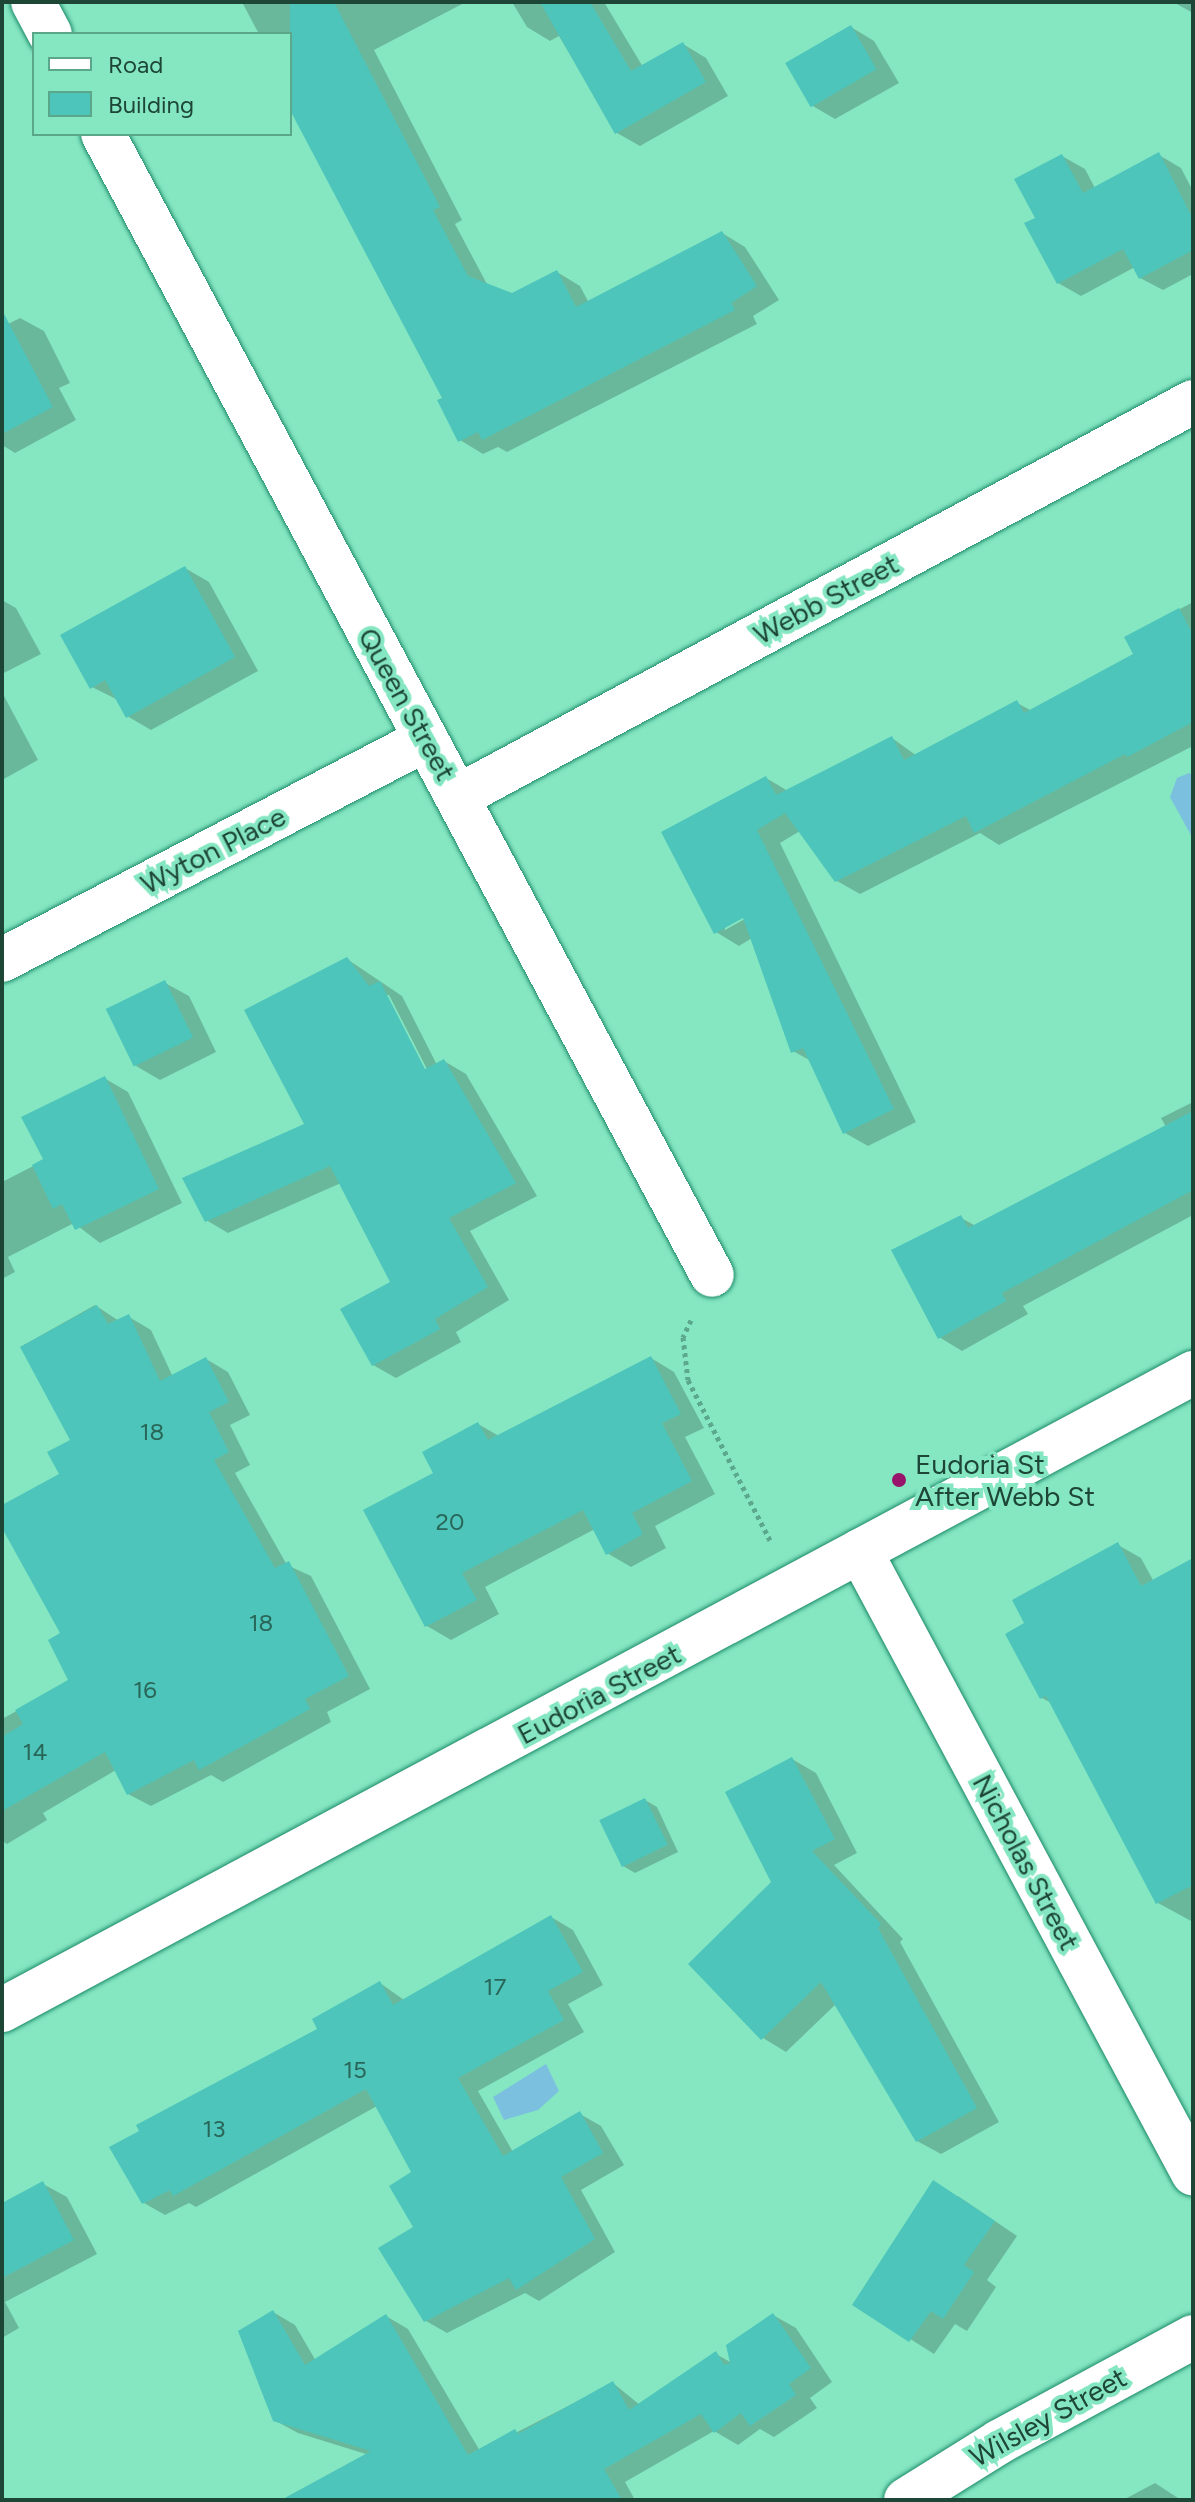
<!DOCTYPE html>
<style>
body{margin:0}
#map{position:relative;width:1195px;height:2502px;overflow:hidden;background:#85e7c2;font-family:Figtree,sans-serif}
div>[style]{position:absolute}
[style*='--x']{left:calc(var(--x)*1px);top:calc(var(--y)*1px);width:calc(var(--w)*1px);rotate:calc(var(--a)*1deg)}
.water>*{inset:0;background:#7bc0de}
.shadow>*{inset:0;background:#0003}
.building>*{inset:0;background:#4dc5bb;transform-origin:0 0}
.path>*{height:5px;margin-top:-2.5px;transform-origin:0;background:repeating-linear-gradient(90deg,#5ca88c 0 4px,transparent 0 8px)}
.roads{filter:drop-shadow(0 0 2px #1c8969) drop-shadow(0 0 2px #1c8969)}
.minor>*{height:44px;margin:-22px;padding:0 22px;transform-origin:22px;border-radius:22px;background:#fff}
.secondary>*{height:44px;margin:-22px;padding:0 22px;transform-origin:22px;border-radius:22px;background:#fff}
.dots>*{width:22px;height:22px;translate:-50% -50%;box-sizing:border-box;border:4px solid #85e7c2;border-radius:50%}
span{translate:-50% -50%;white-space:nowrap;text-align:center;line-height:1.15;-webkit-text-stroke:8px #85e7c2;paint-order:stroke}
.number-label{font-size:24px;color:#296658}
.number-label span{-webkit-text-stroke-width:0}
.street-label{font-size:28px;color:#1d4637}
.poi-label{font-size:28px;color:#1d4637}
.left{translate:0 -50%;text-align:left}
.frame{position:absolute;inset:0;border:4px solid #1d4637;pointer-events:none}
.legend{position:absolute;left:32px;top:32px;width:260px;height:104px;box-sizing:border-box;background:#85e7c2;border:2px solid #5ba78a;margin:0;padding:10px 14px;list-style:none;font-size:24px;color:#1d4637}
.legend li{display:flex;align-items:center;gap:16px;height:40px}
.legend b{width:40px;border:2px solid #5ba78a}
</style>
<div id="map">
<div class="water">
<div style="clip-path:polygon(1189px 773px,1193px 775px,1193px 839px,1170px 797px,1177px 778px)"></div>
<div style="clip-path:polygon(546px 2064px,559px 2091px,538px 2110px,504px 2120px,493px 2097px)"></div>
</div>
<div class="shadow">
<div style="clip-path:polygon(466px 2px,374px 50px,462px 220px,455px 224px,488px 286px,512px 295px,557px 272px,580px 286px,589px 303px,722px 233px,745px 247px,779px 300px,753px 316px,757px 324px,507px 452px,498px 447px,483px 454px,460px 440px,445px 399px,290px 96px,290px 34px,259px 34px,243px 4px)"></div>
<div style="clip-path:polygon(512px 2px,604px 2px,643px 67px,683px 44px,706px 58px,728px 96px,640px 146px,617px 133px,559px 36px,550px 41px,527px 27px)"></div>
<div style="clip-path:polygon(1173px 2px,1193px 2px,1193px 13px)"></div>
<div style="clip-path:polygon(851px 27px,874px 41px,899px 83px,835px 119px,811px 105px)"></div>
<div style="clip-path:polygon(1159px 155px,1181px 168px,1193px 191px,1193px 274px,1163px 290px,1140px 278px,1135px 267px,1081px 296px,1058px 283px,1062px 156px,1085px 169px,1095px 188px)"></div>
<div style="clip-path:polygon(20px 318px,44px 331px,70px 383px,59px 388px,76px 420px,15px 453px,2px 445px,2px 327px)"></div>
<div style="clip-path:polygon(185px 568px,209px 582px,258px 671px,151px 730px,127px 716px,118px 700px,92px 687px)"></div>
<div style="clip-path:polygon(2px 600px,16px 608px,41px 654px,2px 674px)"></div>
<div style="clip-path:polygon(evenodd,1193px 602px,1193px 746px,999px 845px,980px 833px,860px 894px,837px 881px,800px 831px,780px 843px,916px 1122px,868px 1146px,845px 1133px,811px 1061px,793px 1051px,752px 938px,739px 946px,716px 932px,766px 778px,788px 791px,892px 738px,917px 756px,1017px 703px,1032px 711px,1136px 655px,1126px 638px,1193px 602px,751px 912px,752px 915px,725px 930px,725px 925px,751px 912px)"></div>
<div style="clip-path:polygon(2px 692px,38px 760px,2px 780px)"></div>
<div style="clip-path:polygon(evenodd,347px 959px,402px 996px,437px 1065px,444px 1061px,466px 1074px,537px 1196px,470px 1231px,509px 1300px,456px 1332px,461px 1342px,396px 1378px,373px 1365px,393px 1283px,341px 1183px,228px 1233px,206px 1220px,306px 1125px,347px 959px,385px 995px,389px 995px,431px 1077px,428px 1079px,385px 995px)"></div>
<div style="clip-path:polygon(165px 983px,189px 996px,216px 1052px,160px 1080px,136px 1066px)"></div>
<div style="clip-path:polygon(104px 1078px,128px 1092px,182px 1203px,100px 1243px,74px 1223px,8px 1257px,15px 1272px,2px 1279px,2px 1182px,45px 1160px)"></div>
<div style="clip-path:polygon(1193px 1102px,1193px 1215px,1023px 1306px,1028px 1314px,962px 1351px,939px 1337px,961px 1218px,976px 1226px,1166px 1127px,1161px 1118px)"></div>
<div style="clip-path:polygon(95px 1305px,119px 1321px,129px 1317px,151px 1330px,173px 1377px,206px 1359px,228px 1372px,250px 1415px,230px 1425px,250px 1465px,235px 1473px,287px 1565px,311px 1576px,370px 1689px,327px 1712px,331px 1722px,223px 1782px,211px 1775px,151px 1806px,128px 1794px,116px 1770px,43px 1813px,47px 1820px,7px 1844px,2px 1841px,2px 1719px,71px 1681px,63px 1634px,2px 1524px,2px 1508px,61px 1475px,72px 1441px,22px 1346px)"></div>
<div style="clip-path:polygon(651px 1358px,674px 1372px,704px 1428px,685px 1437px,715px 1494px,655px 1526px,666px 1548px,631px 1567px,607px 1553px,595px 1529px,485px 1587px,499px 1614px,451px 1640px,427px 1626px,436px 1474px,478px 1424px,499px 1436px)"></div>
<div style="clip-path:polygon(1118px 1545px,1141px 1558px,1154px 1582px,1193px 1560px,1193px 1922px,1158px 1903px,1053px 1704px,1042px 1698px,1027px 1624px)"></div>
<div style="clip-path:polygon(792px 1759px,816px 1773px,857px 1853px,834px 1865px,903px 1939px,900px 1942px,999px 2122px,941px 2154px,917px 2141px,836px 2004px,786px 2052px,763px 2038px,774px 1882px)"></div>
<div style="clip-path:polygon(645px 1800px,657px 1807px,678px 1852px,635px 1873px,623px 1866px)"></div>
<div style="clip-path:polygon(551px 1917px,573px 1930px,603px 1985px,568px 2004px,584px 2032px,478px 2091px,513px 2152px,580px 2114px,601px 2126px,624px 2165px,581px 2190px,615px 2252px,539px 2301px,525px 2293px,447px 2333px,426px 2321px,413px 2173px,377px 2106px,196px 2207px,189px 2203px,165px 2215px,144px 2203px,320px 2029px,380px 1983px,404px 2000px)"></div>
<div style="clip-path:polygon(43px 2184px,67px 2197px,97px 2254px,5px 2302px,19px 2328px,2px 2338px,2px 2206px)"></div>
<div style="clip-path:polygon(958px 2196px,1017px 2236px,987px 2280px,996px 2287px,967px 2331px,955px 2324px,934px 2354px,855px 2304px)"></div>
<div style="clip-path:polygon(273px 2312px,295px 2325px,316px 2361px,386px 2316px,408px 2329px,480px 2451px,613px 2383px,640px 2405px,716px 2354px,732px 2363px,773px 2315px,796px 2328px,832px 2382px,810px 2398px,817px 2408px,774px 2437px,760px 2429px,738px 2445px,714px 2431px,625px 2482px,635px 2500px,318px 2500px,369px 2455px,298px 2433px,274px 2420px)"></div>
<div style="clip-path:polygon(1155px 2483px,1181px 2500px,1123px 2500px)"></div>
</div>
<div class="building">
<div style="clip-path:polygon(290px 2px,334px 2px,440px 207px,433px 210px,468px 276px,512px 293px,557px 270px,576px 307px,722px 231px,757px 286px,731px 303px,735px 310px,482px 440px,478px 432px,458px 442px,437px 400px,442px 398px,290px 110px)"></div>
<div style="clip-path:polygon(540px 2px,590px 2px,631px 71px,683px 42px,706px 82px,615px 134px)"></div>
<div style="left:851px;top:25px;width:51px;height:76px;rotate:60deg"></div>
<div style="clip-path:polygon(1159px 152px,1193px 219px,1193px 250px,1139px 279px,1123px 249px,1057px 284px,1024px 223px,1035px 218px,1014px 179px,1062px 154px,1083px 193px)"></div>
<div style="clip-path:polygon(2px 310px,53px 407px,2px 434px)"></div>
<div style="clip-path:polygon(185px 566px,235px 657px,126px 718px,105px 680px,90px 689px,60px 635px)"></div>
<div style="clip-path:polygon(1179px 608px,1193px 635px,1193px 722px,1127px 757px,1125px 754px,974px 833px,966px 816px,835px 882px,785px 813px,757px 830px,894px 1109px,843px 1134px,803px 1048px,791px 1053px,743px 918px,714px 934px,661px 832px,766px 776px,776px 795px,892px 736px,904px 760px,1017px 700px,1024px 713px,1133px 654px,1124px 637px)"></div>
<div style="clip-path:polygon(347px 957px,369px 986px,380px 981px,425px 1069px,444px 1059px,516px 1183px,449px 1218px,488px 1287px,435px 1319px,440px 1329px,372px 1366px,340px 1309px,390px 1282px,330px 1166px,205px 1222px,182px 1178px,304px 1124px,244px 1010px)"></div>
<div style="left:165px;top:980px;width:64px;height:66px;rotate:64deg"></div>
<div style="clip-path:polygon(105px 1076px,159px 1189px,75px 1230px,62px 1204px,53px 1209px,32px 1165px,43px 1159px,21px 1117px)"></div>
<div style="clip-path:polygon(1193px 1111px,1193px 1190px,1002px 1293px,1006px 1301px,938px 1339px,891px 1250px,961px 1215px,968px 1228px)"></div>
<div style="clip-path:polygon(97px 1305px,108px 1324px,129px 1314px,160px 1381px,206px 1357px,229px 1402px,209px 1412px,229px 1452px,214px 1460px,275px 1568px,289px 1561px,349px 1676px,305px 1699px,310px 1709px,199px 1770px,194px 1760px,127px 1795px,105px 1752px,2px 1811px,2px 1737px,23px 1724px,15px 1710px,68px 1680px,48px 1640px,60px 1633px,2px 1528px,2px 1505px,59px 1474px,47px 1452px,70px 1440px,20px 1347px)"></div>
<div style="clip-path:polygon(651px 1356px,681px 1414px,662px 1423px,692px 1481px,632px 1513px,643px 1534px,606px 1555px,583px 1510px,462px 1573px,477px 1600px,425px 1627px,363px 1510px,433px 1473px,422px 1452px,478px 1422px,488px 1440px)"></div>
<div style="clip-path:polygon(1118px 1542px,1141px 1586px,1193px 1558px,1193px 1885px,1156px 1904px,1046px 1696px,1040px 1699px,1005px 1634px,1024px 1623px,1012px 1600px)"></div>
<div style="clip-path:polygon(792px 1757px,835px 1839px,812px 1851px,881px 1924px,878px 1928px,977px 2108px,916px 2142px,821px 1982px,761px 2040px,688px 1964px,771px 1882px,725px 1792px)"></div>
<div style="left:645px;top:1798px;width:52px;height:51px;rotate:64deg"></div>
<div style="clip-path:polygon(551px 1915px,583px 1972px,548px 1991px,564px 2020px,458px 2078px,503px 2156px,580px 2111px,603px 2153px,561px 2177px,595px 2239px,516px 2290px,509px 2278px,424px 2322px,378px 2248px,413px 2227px,389px 2186px,411px 2172px,366px 2089px,173px 2196px,170px 2190px,142px 2204px,109px 2147px,139px 2131px,136px 2125px,317px 2029px,312px 2019px,380px 1981px,393px 2005px)"></div>
<div style="clip-path:polygon(933px 2180px,995px 2221px,964px 2265px,974px 2272px,943px 2319px,931px 2311px,909px 2342px,852px 2305px)"></div>
<div style="clip-path:polygon(43px 2181px,74px 2240px,2px 2278px,2px 2203px)"></div>
<div style="clip-path:polygon(273px 2310px,305px 2365px,386px 2314px,468px 2455px,515px 2429px,518px 2434px,613px 2381px,629px 2410px,716px 2351px,724px 2365px,730px 2363px,726px 2345px,773px 2313px,811px 2368px,789px 2384px,796px 2395px,750px 2426px,741px 2413px,714px 2433px,701px 2414px,604px 2469px,622px 2500px,281px 2500px,371px 2451px,273px 2421px,238px 2331px)"></div>
</div>
<div class="path">
<div style="--x:691;--y:1320;--w:19;--a:115"></div>
<div style="--x:683;--y:1337;--w:43;--a:83.4"></div>
<div style="--x:688;--y:1380;--w:180;--a:62.9"></div>
</div>
<div class="roads">
<div class="minor">
<div style="--x:33;--y:2;--w:36;--a:62"></div>
<div style="--x:103;--y:134;--w:1293;--a:61.91"></div>
<div style="--x:459;--y:796;--w:833;--a:-28.23"></div>
<div style="--x:2;--y:960;--w:476;--a:-27.5"></div>
<div style="--x:860;--y:1551;--w:706;--a:61.84"></div>
<div style="--x:906;--y:2500;--w:110;--a:-31.9"></div>
<div style="--x:999;--y:2442;--w:221;--a:-28.4"></div>
</div>
<div class="secondary">
<div style="--x:2;--y:2010;--w:1351;--a:-28.14"></div>
</div>
</div>
<div class="dots">
<div style="left:899px;top:1480px;background:#98146a"></div>
</div>
<div class="number-label">
<span style="left:152px;top:1432px">18</span>
<span style="left:450px;top:1522px">20</span>
<span style="left:261px;top:1623px">18</span>
<span style="left:145px;top:1690px">16</span>
<span style="left:35px;top:1752px">14</span>
<span style="left:495px;top:1987px">17</span>
<span style="left:355px;top:2070px">15</span>
<span style="left:214px;top:2129px">13</span>
</div>
<div class="street-label">
<span style="left:826px;top:599px;rotate:-28deg">Webb Street</span>
<span style="left:407px;top:704px;rotate:61deg">Queen Street</span>
<span style="left:213px;top:850px;rotate:-27deg">Wyton Place</span>
<span style="left:599px;top:1694px;rotate:-28deg">Eudoria Street</span>
<span style="left:1026px;top:1862px;rotate:62deg">Nicholas Street</span>
<span style="left:1048px;top:2417px;rotate:-29deg">Wilsley Street</span>
</div>
<div class="poi-label">
<span class="left" style="left:915px;top:1480px">Eudoria St<br>After Webb St</span>
</div>
<div class="frame"></div>
<ul class="legend">
<li><b style="height:10px;background:#fff"></b>Road</li>
<li><b style="height:22px;background:#4dc5bb"></b>Building</li>
</ul>
</div>
